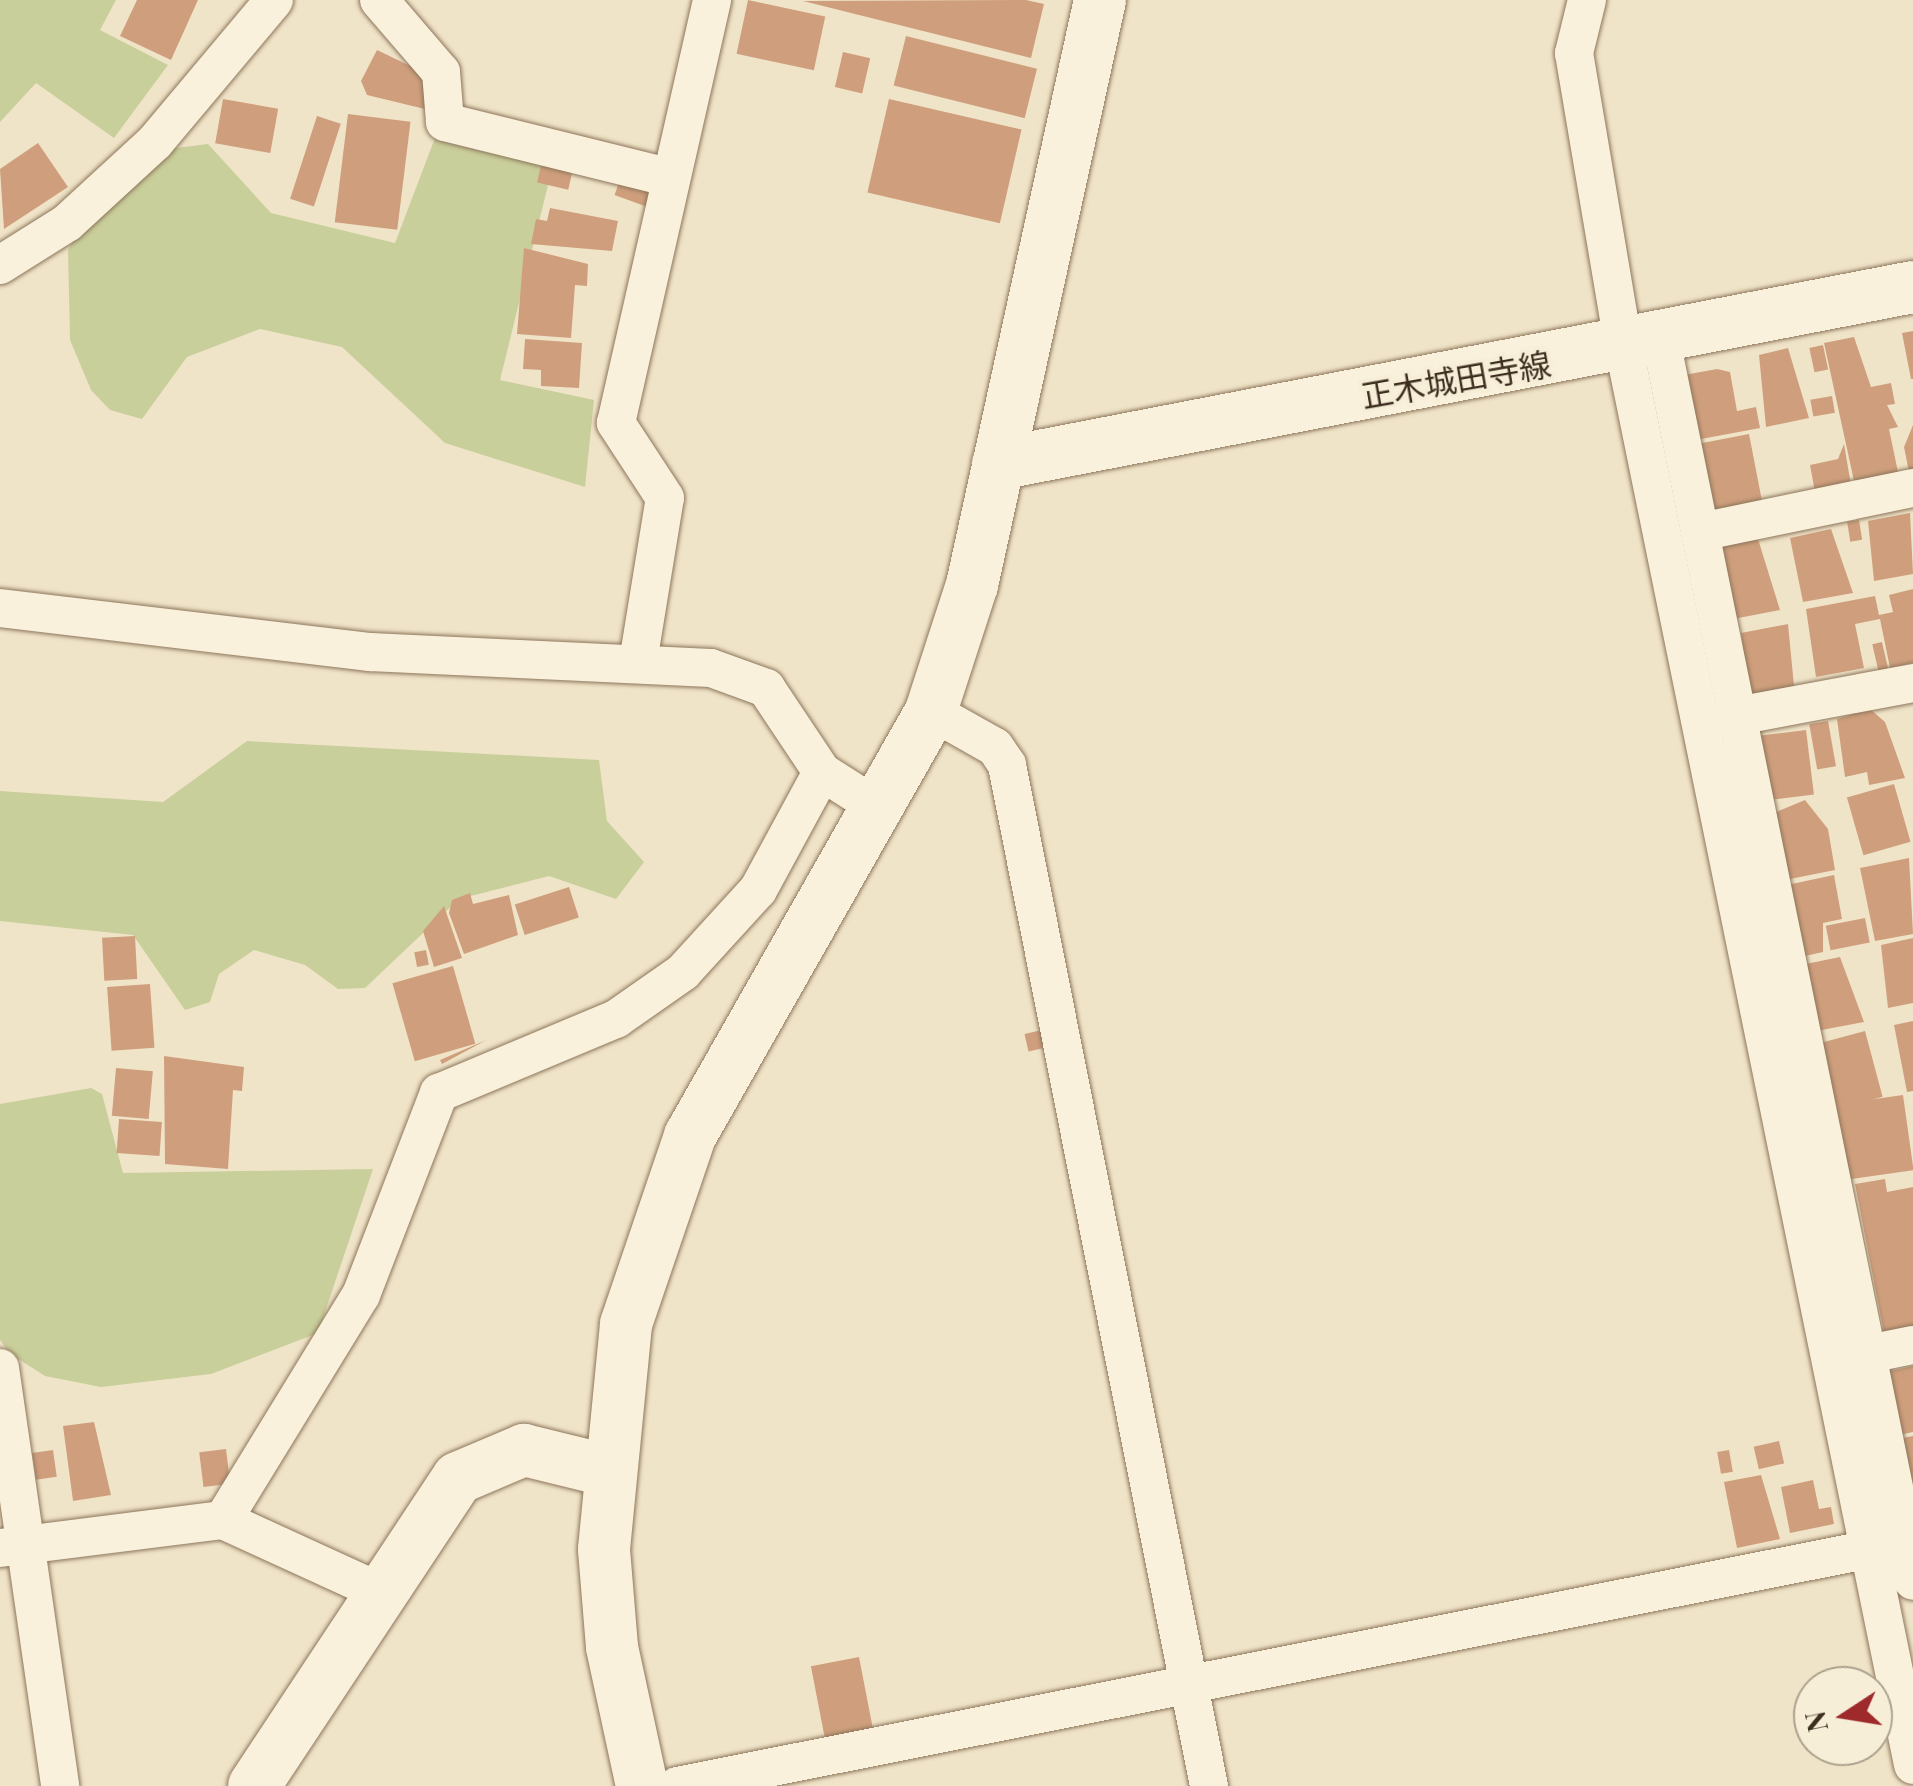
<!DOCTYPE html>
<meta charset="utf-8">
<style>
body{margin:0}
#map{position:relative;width:1913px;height:1786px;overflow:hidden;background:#f0e4c8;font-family:"Playfair Display","Noto Sans JP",serif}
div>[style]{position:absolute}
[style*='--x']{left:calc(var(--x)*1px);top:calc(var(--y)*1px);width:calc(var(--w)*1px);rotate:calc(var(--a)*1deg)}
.green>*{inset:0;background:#c9cf9b}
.building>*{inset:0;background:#cf9f7d;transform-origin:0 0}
.roads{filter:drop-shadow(0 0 2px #8d765c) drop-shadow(0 0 2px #8d765c)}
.street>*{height:38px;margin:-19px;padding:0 19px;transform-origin:19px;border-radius:19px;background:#faf1dc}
.secondary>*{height:52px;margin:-26px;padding:0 26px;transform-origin:26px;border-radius:26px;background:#faf1dc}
span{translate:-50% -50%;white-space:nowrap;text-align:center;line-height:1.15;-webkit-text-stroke:8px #f7eed8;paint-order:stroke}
.street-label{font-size:32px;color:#3d2e20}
.north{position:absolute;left:1793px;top:1666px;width:100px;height:100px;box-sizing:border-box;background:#f7eed8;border:2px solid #ada18e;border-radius:50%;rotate:258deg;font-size:28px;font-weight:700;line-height:40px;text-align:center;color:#3d2e20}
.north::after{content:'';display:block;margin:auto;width:35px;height:45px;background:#9e2a2b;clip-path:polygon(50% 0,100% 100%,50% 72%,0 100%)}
</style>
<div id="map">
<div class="green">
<div style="clip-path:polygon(0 0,116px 0,100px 30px,168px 65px,114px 138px,36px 83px,0 122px)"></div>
<div style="clip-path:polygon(435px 138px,553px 165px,500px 380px,594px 400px,585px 487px,445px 443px,342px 347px,260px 329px,187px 357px,142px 419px,110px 410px,91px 390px,70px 340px,68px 250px,88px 216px,160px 150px,208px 144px,271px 213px,395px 243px)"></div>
<div style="clip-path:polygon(247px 741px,599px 760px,607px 821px,644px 862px,616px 899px,549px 876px,459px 899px,365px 988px,338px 989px,305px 965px,254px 950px,219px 974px,210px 1002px,185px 1010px,133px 935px,0 921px,0 791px,163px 802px)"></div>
<div style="clip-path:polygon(91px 1088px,102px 1094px,123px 1173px,373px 1169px,318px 1333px,211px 1374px,101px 1387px,45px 1376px,9px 1353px,0 1340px,0 1104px)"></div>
</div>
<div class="building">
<div style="clip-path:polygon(137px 0,198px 0,171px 60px,120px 36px)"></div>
<div style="left:748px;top:0;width:79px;height:55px;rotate:12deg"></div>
<div style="clip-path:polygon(1026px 0,1044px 4px,1031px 58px,803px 1px)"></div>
<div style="left:906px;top:36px;width:135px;height:51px;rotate:14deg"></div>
<div style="clip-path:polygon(377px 50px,433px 77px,429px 110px,367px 95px,361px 81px)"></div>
<div style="left:843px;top:52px;width:28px;height:36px;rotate:13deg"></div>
<div style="left:223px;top:99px;width:56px;height:45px;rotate:10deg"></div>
<div style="left:889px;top:99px;width:136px;height:96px;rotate:13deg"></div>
<div style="left:348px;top:114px;width:63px;height:109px;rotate:7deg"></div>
<div style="left:317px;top:116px;width:25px;height:87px;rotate:18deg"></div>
<div style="clip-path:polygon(38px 143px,68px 187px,4px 229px,0 169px)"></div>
<div style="left:542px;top:161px;width:32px;height:22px;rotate:13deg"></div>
<div style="left:620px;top:180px;width:38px;height:16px;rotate:20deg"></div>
<div style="clip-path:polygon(550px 208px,618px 221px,612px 251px,531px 244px,536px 219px,547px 221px)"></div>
<div style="clip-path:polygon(524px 248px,588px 264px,587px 286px,575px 285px,571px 338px,517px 334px)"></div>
<div style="clip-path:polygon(1913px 331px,1913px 379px,1911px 379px,1902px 333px)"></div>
<div style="clip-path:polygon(1854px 337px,1871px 387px,1891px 383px,1895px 404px,1887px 405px,1898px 427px,1889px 429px,1898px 472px,1854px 481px,1824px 343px)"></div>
<div style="clip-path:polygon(525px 339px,582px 343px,579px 388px,541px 386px,541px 370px,523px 369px)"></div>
<div style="left:1823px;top:345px;width:25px;height:14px;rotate:78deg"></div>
<div style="clip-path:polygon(1788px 348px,1809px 418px,1766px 427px,1759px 355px)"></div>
<div style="clip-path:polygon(1717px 369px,1730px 372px,1737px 411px,1756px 407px,1760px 428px,1696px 440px,1684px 375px)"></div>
<div style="left:1832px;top:396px;width:17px;height:22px;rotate:80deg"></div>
<div style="clip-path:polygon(1913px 425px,1913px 482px,1911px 482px,1904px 447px)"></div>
<div style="left:1749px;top:434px;width:73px;height:49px;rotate:79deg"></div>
<div style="clip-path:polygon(1844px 444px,1851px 485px,1815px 492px,1810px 465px,1838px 459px)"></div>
<div style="clip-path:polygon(1910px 513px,1913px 574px,1874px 581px,1868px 521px)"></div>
<div style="left:1859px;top:520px;width:20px;height:12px;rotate:81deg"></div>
<div style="clip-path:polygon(1831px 529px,1853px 593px,1803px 602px,1790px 538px)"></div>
<div style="clip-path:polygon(1758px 539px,1780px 610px,1728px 620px,1721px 547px)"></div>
<div style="clip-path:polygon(1913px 589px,1913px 663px,1890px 668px,1880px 619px,1855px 624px,1864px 668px,1816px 677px,1806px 609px,1875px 596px,1879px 615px,1893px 612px,1889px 595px)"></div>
<div style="clip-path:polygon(1788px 624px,1794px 686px,1750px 695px,1735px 650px,1743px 648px,1741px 633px)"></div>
<div style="left:1882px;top:642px;width:27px;height:10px;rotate:77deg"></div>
<div style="clip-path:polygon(1870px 709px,1885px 722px,1905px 778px,1869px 785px,1867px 772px,1845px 777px,1837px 719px)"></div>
<div style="left:1828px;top:721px;width:46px;height:19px;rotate:80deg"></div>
<div style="left:1806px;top:730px;width:65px;height:48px;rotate:83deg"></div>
<div style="left:1894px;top:784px;width:60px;height:49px;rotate:74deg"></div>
<div style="clip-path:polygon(1805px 800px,1828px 829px,1835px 870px,1780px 881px,1774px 813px)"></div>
<div style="clip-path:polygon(1909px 858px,1913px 934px,1875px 941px,1860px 868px)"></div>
<div style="clip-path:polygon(1834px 875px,1842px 919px,1823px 923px,1823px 952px,1796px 958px,1787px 885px)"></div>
<div style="left:569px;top:887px;width:32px;height:57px;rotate:72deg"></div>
<div style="clip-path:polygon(470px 893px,473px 904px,509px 895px,518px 935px,464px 954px,449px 913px,452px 900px)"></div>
<div style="clip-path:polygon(444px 906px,462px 958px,434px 967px,423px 931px)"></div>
<div style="left:1865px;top:918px;width:25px;height:40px;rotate:79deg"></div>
<div style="left:135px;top:936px;width:43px;height:33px;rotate:87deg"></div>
<div style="clip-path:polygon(1913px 938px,1913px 1003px,1888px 1008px,1881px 945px)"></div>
<div style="left:426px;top:950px;width:15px;height:12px;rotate:79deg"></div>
<div style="clip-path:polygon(1840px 957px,1864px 1022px,1811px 1032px,1801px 965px)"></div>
<div style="left:453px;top:966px;width:81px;height:63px;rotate:74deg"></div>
<div style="left:150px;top:984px;width:64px;height:43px;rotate:86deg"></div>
<div style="clip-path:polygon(1913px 1021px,1913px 1091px,1907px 1092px,1894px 1025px)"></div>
<div style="left:1042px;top:1030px;width:18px;height:18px;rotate:77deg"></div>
<div style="left:1865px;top:1031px;width:68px;height:52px;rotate:75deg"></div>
<div style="clip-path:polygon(490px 1038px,442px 1064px,440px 1060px,484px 1041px)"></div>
<div style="clip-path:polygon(164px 1056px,244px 1067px,242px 1091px,233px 1090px,228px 1169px,165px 1164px)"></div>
<div style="left:116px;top:1068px;width:37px;height:48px;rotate:5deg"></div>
<div style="left:1903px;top:1095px;width:76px;height:77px;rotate:82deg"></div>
<div style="left:119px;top:1119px;width:43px;height:34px;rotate:4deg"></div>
<div style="clip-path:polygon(1885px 1179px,1887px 1192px,1913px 1187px,1913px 1327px,1884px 1333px,1855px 1184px)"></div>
<div style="clip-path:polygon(1913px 1366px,1913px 1432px,1894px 1436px,1881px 1373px)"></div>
<div style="clip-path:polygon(94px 1422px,111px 1495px,73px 1501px,63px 1426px)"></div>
<div style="clip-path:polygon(1913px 1436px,1913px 1507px,1897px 1439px)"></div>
<div style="left:1779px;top:1441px;width:23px;height:26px;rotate:77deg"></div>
<div style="left:226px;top:1449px;width:35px;height:27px;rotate:83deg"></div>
<div style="left:53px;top:1450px;width:27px;height:21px;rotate:82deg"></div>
<div style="left:1729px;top:1450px;width:22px;height:12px;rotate:80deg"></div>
<div style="clip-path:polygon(1761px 1475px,1780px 1539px,1737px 1548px,1724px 1482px)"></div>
<div style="clip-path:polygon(1813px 1480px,1819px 1509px,1831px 1507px,1834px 1524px,1790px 1533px,1781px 1487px)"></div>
<div style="left:859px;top:1657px;width:73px;height:49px;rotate:79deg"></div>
</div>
<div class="roads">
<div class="street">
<div style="--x:379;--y:0;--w:95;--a:49.3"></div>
<div style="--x:441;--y:72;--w:50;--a:85.4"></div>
<div style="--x:445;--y:122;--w:233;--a:13.9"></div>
<div style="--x:1587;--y:0;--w:55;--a:103.8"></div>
<div style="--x:1574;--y:53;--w:299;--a:80.4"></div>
<div style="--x:1624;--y:348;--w:1446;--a:78.47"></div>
<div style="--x:0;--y:265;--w:79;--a:-32.1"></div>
<div style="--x:67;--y:223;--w:120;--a:-42.6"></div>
<div style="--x:155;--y:142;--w:185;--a:-50"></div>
<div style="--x:1661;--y:340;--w:1266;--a:78.52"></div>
<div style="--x:1700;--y:532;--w:217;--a:-11.7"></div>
<div style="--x:0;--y:608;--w:373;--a:6.8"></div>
<div style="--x:370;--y:652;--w:341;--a:2.7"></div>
<div style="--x:711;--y:668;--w:59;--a:20"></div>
<div style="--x:766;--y:688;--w:101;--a:56.3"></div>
<div style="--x:822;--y:772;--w:69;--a:32.5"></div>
<div style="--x:638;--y:662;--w:166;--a:-80.7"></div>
<div style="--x:665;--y:498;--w:90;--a:-123.2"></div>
<div style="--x:616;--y:423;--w:434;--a:-77.2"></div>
<div style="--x:931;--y:711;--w:73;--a:29.4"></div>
<div style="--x:995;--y:747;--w:22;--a:56"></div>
<div style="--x:1007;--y:765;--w:1041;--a:78.81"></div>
<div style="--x:1737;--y:716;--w:179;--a:-10.6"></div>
<div style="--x:1868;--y:1354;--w:46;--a:-11.3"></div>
<div style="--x:0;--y:1368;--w:422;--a:81.8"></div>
<div style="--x:223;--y:1520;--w:264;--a:-58.5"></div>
<div style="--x:361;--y:1295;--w:217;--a:-68.9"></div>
<div style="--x:439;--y:1093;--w:192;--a:-22.7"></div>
<div style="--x:616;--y:1019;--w:82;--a:-35"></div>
<div style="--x:683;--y:972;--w:111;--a:-47.6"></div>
<div style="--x:758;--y:890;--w:134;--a:-61.5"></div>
<div style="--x:0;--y:1548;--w:225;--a:-7.2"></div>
<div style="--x:223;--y:1520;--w:173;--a:24.6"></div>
<div style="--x:677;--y:1786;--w:1238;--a:-11.23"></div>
</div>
<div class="secondary">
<div style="--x:998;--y:464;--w:932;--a:-10.95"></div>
<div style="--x:254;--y:1786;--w:369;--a:-56.5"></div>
<div style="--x:458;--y:1478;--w:72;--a:-23"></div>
<div style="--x:524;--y:1450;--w:84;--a:13.7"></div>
<div style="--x:642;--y:1786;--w:142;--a:-102.2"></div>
<div style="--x:612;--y:1647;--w:98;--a:-94.7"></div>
<div style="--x:604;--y:1549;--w:226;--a:-84.4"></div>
<div style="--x:626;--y:1324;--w:199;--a:-71.2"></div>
<div style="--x:690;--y:1136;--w:489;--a:-60.4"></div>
<div style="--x:931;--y:711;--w:133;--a:-72"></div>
<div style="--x:972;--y:585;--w:599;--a:-77.66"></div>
</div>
</div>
<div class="street-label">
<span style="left:1456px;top:379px;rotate:-10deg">正木城田寺線</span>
</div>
<div class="north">N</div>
</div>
